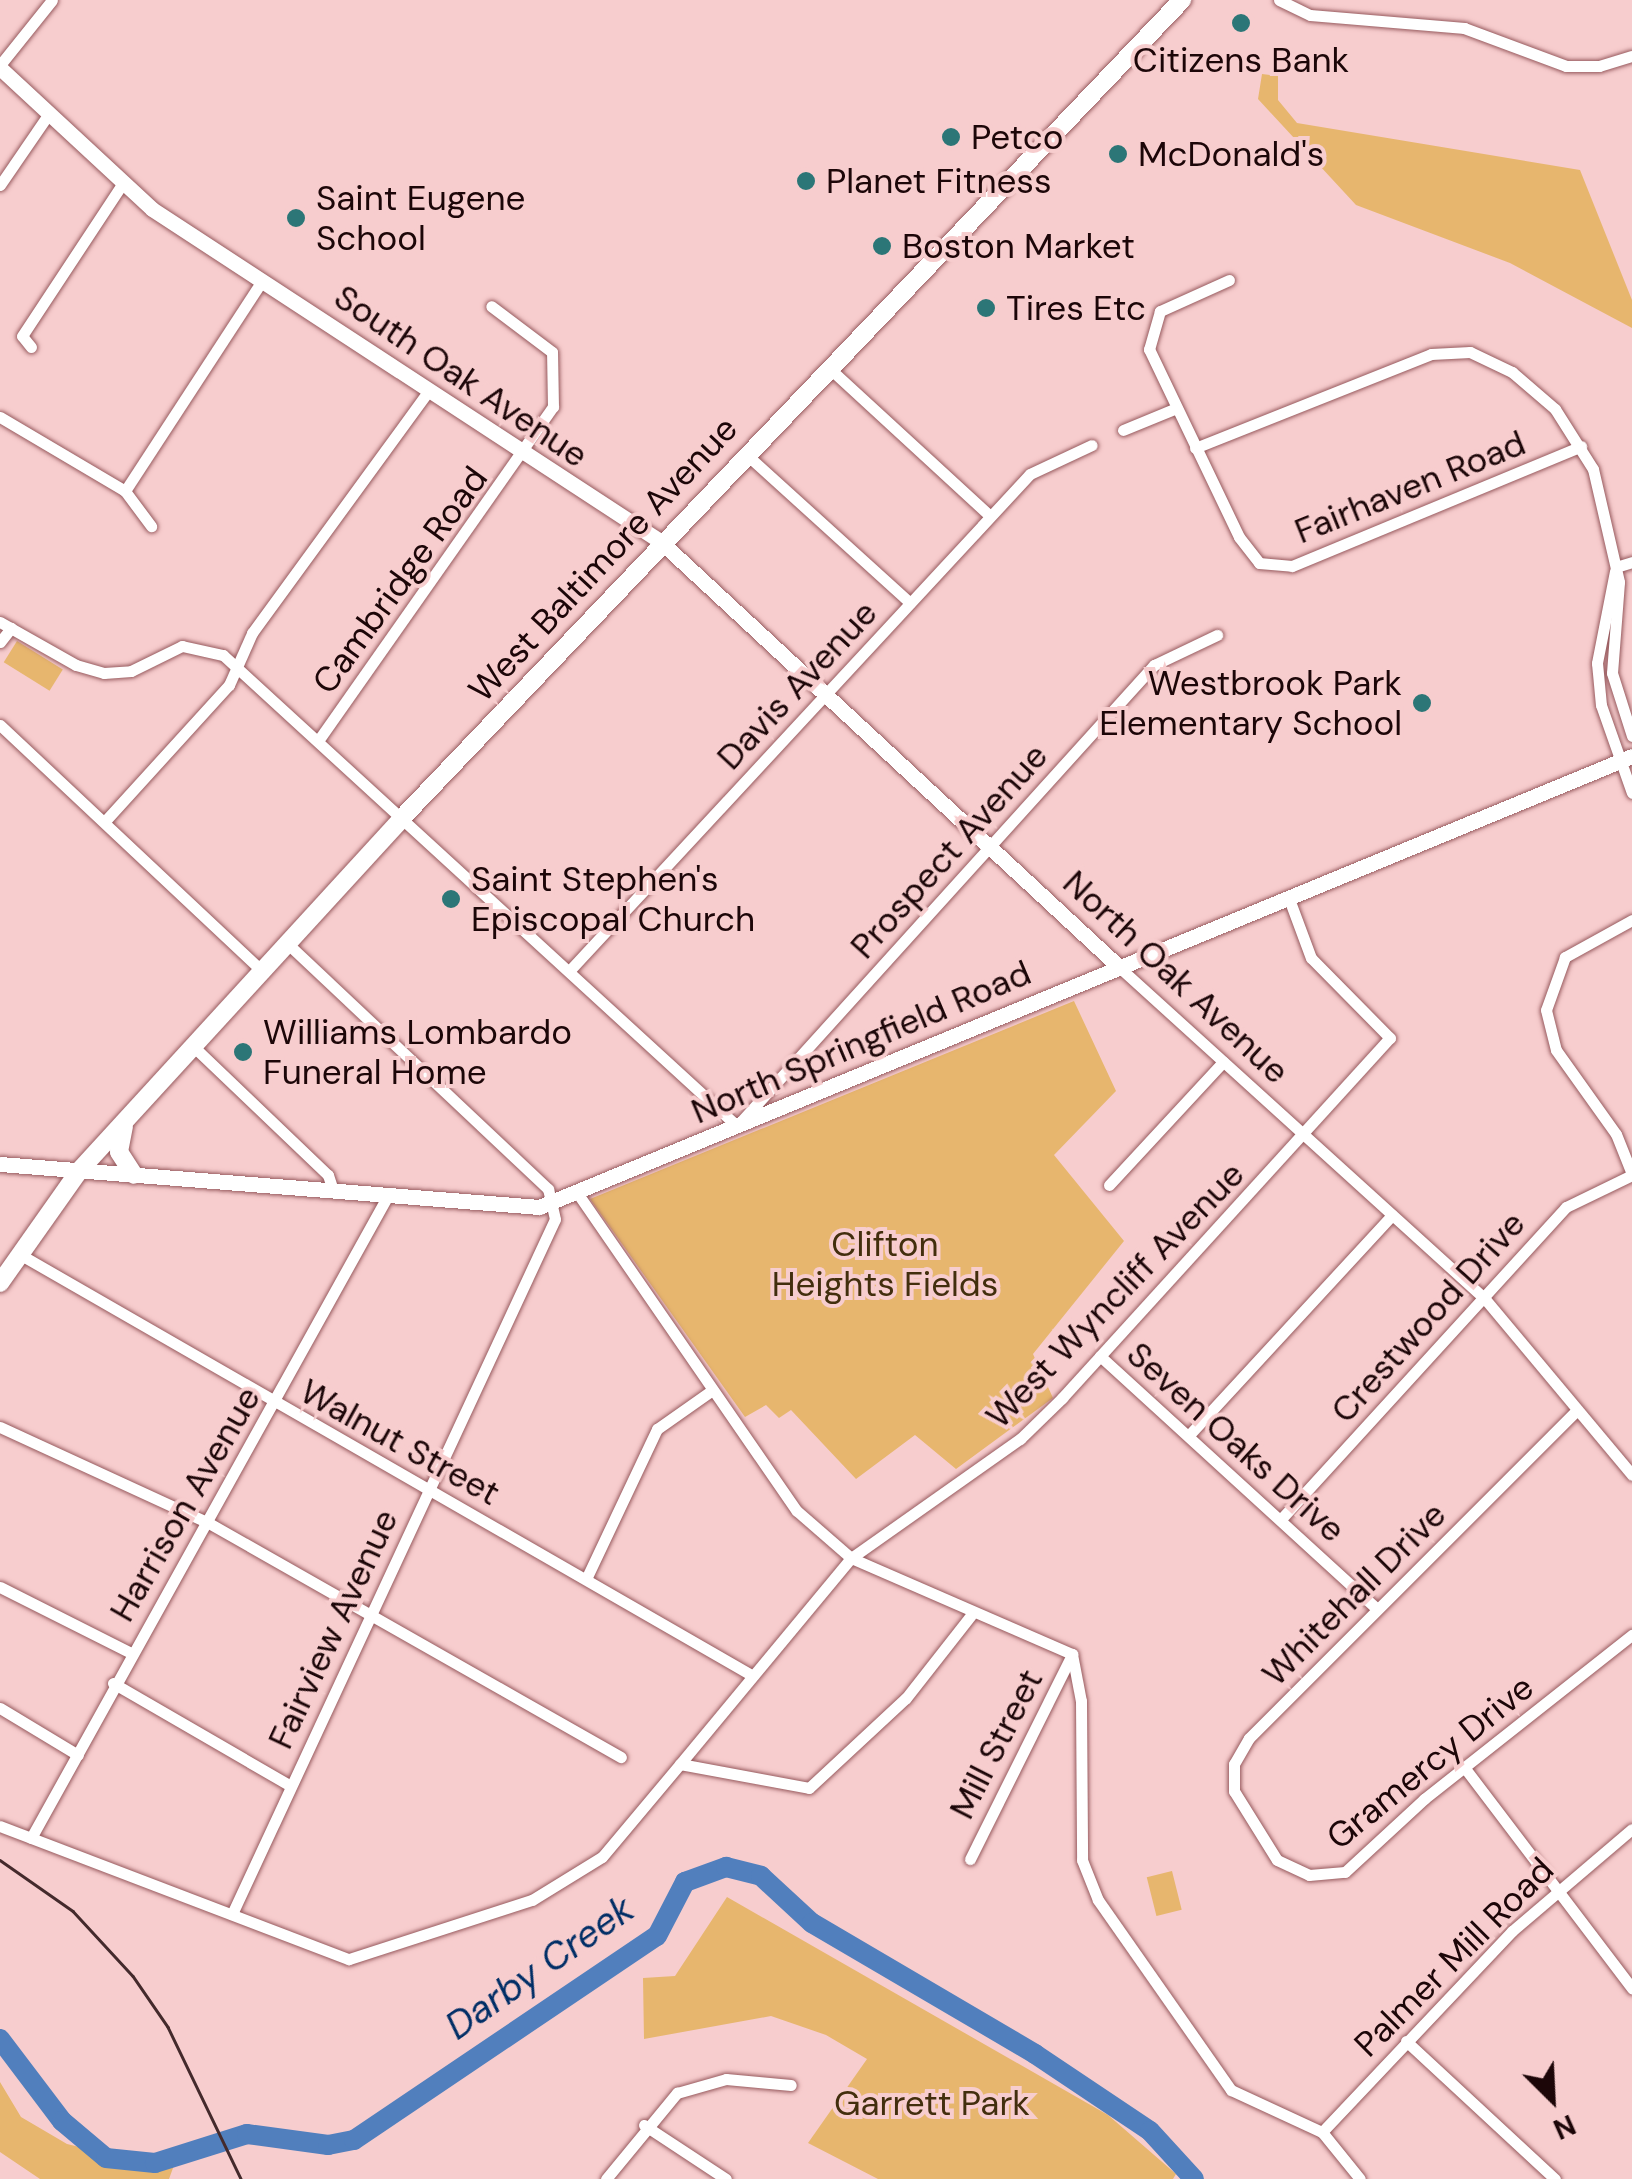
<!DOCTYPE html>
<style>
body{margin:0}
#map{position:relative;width:1632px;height:2179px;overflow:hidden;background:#f7cdce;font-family:"DM Sans",sans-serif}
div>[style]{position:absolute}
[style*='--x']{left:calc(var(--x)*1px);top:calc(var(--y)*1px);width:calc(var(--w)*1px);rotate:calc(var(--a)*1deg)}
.green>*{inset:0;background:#e7b66e;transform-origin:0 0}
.river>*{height:20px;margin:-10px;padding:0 10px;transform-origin:10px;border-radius:10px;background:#517fbd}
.roads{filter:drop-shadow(0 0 2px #975a5e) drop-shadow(0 0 2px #975a5e)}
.street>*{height:11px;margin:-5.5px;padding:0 5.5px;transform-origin:5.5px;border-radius:5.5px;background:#fff}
.secondary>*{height:15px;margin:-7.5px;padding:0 7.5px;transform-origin:7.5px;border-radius:7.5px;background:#fff}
.primary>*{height:18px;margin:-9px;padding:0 9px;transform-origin:9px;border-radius:9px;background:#fff}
.tram>*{height:2.5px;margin:-1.25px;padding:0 1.25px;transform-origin:1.25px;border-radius:1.25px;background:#442a2c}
.dots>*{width:28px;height:28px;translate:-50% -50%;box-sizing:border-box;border:5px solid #f7cdce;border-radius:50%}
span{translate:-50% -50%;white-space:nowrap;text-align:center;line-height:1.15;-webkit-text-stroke:8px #f7cdce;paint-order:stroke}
.poi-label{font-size:35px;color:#1c0608}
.left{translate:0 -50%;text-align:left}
.right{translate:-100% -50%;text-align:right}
.street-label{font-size:35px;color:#1c0608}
.park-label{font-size:35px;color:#422e0d}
.water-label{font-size:38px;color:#002e66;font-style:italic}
.north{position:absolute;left:1502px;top:2049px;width:100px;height:100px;-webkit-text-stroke:8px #f7cdce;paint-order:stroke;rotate:156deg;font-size:28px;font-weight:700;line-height:40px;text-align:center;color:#1c0608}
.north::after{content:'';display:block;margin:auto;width:35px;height:45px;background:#1c0608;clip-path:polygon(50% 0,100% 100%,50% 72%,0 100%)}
</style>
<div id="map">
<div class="green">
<div style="clip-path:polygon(1262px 74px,1278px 76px,1278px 100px,1297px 123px,1580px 170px,1632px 300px,1632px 328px,1510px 263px,1356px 205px,1258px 99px)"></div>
<div style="left:17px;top:641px;width:54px;height:25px;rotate:32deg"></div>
<div style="clip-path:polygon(1074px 1001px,1116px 1091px,1054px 1155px,1124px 1241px,1033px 1354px,1053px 1398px,956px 1469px,915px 1435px,856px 1479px,791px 1410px,779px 1418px,766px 1405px,745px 1417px,590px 1199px)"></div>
<div style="left:1172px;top:1871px;width:40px;height:26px;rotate:76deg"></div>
<div style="clip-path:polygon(727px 1897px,1108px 2115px,1176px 2174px,1173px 2179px,878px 2179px,808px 2143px,867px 2059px,826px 2035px,771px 2016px,644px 2039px,643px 1978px,675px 1976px)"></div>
<div style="clip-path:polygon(0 2082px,21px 2117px,67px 2144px,121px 2157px,177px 2157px,169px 2179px,40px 2179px,0 2152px)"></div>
</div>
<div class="river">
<div style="--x:0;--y:2039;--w:103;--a:52.9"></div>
<div style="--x:62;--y:2121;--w:57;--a:40.1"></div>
<div style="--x:106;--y:2158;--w:49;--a:5.8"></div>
<div style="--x:155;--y:2163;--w:96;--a:-17.5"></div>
<div style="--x:247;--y:2134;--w:82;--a:7.7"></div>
<div style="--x:328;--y:2145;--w:26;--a:-11"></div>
<div style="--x:354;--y:2140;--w:365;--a:-34"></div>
<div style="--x:657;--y:1936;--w:61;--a:-62.6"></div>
<div style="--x:685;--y:1882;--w:44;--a:-20.1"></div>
<div style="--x:726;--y:1867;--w:36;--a:14"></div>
<div style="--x:761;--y:1876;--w:69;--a:42.7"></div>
<div style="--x:812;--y:1923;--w:259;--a:30.4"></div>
<div style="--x:1035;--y:2054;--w:138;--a:33.8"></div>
<div style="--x:1150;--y:2131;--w:65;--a:47.5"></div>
</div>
<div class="roads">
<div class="street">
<div style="--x:1279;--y:0;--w:34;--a:26"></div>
<div style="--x:1310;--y:15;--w:155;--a:4.8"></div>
<div style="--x:1464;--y:28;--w:109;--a:20.4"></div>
<div style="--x:1566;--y:66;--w:33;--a:0"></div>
<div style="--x:1599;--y:66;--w:34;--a:-17"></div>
<div style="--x:0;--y:65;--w:83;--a:-51.3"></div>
<div style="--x:0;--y:185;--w:85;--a:-55.6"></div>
<div style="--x:1229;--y:280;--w:76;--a:155.8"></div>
<div style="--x:1160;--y:311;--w:40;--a:106"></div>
<div style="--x:1149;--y:349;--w:208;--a:64.4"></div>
<div style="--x:1239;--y:537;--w:33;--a:52"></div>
<div style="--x:1259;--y:563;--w:33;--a:5"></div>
<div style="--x:1292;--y:566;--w:313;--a:-22.5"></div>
<div style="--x:31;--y:347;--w:14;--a:-129"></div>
<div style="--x:22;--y:336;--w:180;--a:-56.6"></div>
<div style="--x:828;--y:367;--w:220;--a:42.6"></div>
<div style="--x:0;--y:417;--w:145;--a:30.6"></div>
<div style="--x:125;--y:491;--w:44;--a:53.4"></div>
<div style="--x:1123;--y:430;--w:55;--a:-22.4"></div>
<div style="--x:1195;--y:448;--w:254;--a:-21.7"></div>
<div style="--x:1431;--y:354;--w:39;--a:-3"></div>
<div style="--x:1470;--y:352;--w:47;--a:25.5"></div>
<div style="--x:1512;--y:372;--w:57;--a:40.7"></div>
<div style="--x:1555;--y:409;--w:71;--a:57.7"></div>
<div style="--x:1593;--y:469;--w:116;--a:77"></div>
<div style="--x:1619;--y:582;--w:91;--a:94.4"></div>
<div style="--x:1612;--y:673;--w:66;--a:72.4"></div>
<div style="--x:747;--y:455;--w:220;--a:42.2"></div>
<div style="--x:125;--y:491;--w:251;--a:-56.9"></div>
<div style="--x:1616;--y:567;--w:17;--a:-17"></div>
<div style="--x:1615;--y:571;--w:94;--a:101.1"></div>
<div style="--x:1597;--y:663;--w:42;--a:84.6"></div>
<div style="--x:1601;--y:705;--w:93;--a:70.6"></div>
<div style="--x:0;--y:622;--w:87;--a:29.5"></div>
<div style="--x:76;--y:665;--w:29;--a:16"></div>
<div style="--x:104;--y:673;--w:27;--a:-4"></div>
<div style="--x:131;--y:671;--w:57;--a:-26.1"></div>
<div style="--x:182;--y:646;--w:42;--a:12.4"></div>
<div style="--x:223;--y:655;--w:697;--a:42.5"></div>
<div style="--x:737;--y:1126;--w:622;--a:-47.87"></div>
<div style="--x:1154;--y:665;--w:70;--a:-25.5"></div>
<div style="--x:0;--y:642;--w:18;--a:-52"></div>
<div style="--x:0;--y:725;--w:362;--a:43.2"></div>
<div style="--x:320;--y:738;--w:405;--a:-54.9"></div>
<div style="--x:553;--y:407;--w:55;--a:-91"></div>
<div style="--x:552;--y:352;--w:76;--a:-143"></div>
<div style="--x:106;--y:820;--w:183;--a:-47.7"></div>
<div style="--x:229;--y:685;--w:57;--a:-66.1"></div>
<div style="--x:252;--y:633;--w:301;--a:-53.9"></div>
<div style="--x:1632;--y:920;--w:77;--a:151.1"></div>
<div style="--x:1565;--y:957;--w:56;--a:109.7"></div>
<div style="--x:1546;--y:1010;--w:41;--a:76"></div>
<div style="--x:1556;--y:1050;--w:103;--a:54.5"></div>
<div style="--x:1616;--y:1134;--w:43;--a:68.2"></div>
<div style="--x:1119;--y:967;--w:494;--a:42.2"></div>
<div style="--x:1485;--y:1299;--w:229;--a:50.1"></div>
<div style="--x:570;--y:970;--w:676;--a:-47.16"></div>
<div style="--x:1030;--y:474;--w:68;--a:-25.1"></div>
<div style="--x:195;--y:1048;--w:184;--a:43.7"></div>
<div style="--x:328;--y:1175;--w:16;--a:72"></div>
<div style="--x:1109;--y:1185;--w:168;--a:-47.2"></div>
<div style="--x:578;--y:1194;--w:385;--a:55.4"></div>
<div style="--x:797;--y:1511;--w:72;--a:41"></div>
<div style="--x:851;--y:1558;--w:241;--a:23.5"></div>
<div style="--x:1072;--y:1654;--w:48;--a:79.2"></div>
<div style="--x:1081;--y:1701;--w:159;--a:89.6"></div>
<div style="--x:1082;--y:1860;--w:43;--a:68.2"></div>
<div style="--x:1098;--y:1900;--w:232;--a:55"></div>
<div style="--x:1231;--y:2090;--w:100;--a:24.8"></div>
<div style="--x:1322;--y:2132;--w:60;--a:51"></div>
<div style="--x:21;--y:1255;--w:844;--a:29.9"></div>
<div style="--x:1100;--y:1356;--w:375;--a:42.4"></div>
<div style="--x:1574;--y:1413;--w:460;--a:135"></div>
<div style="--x:1249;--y:1738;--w:30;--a:120"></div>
<div style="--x:1234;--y:1764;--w:27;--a:90"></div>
<div style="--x:1234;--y:1791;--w:81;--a:58.1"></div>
<div style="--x:1277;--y:1860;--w:35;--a:25"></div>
<div style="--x:1309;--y:1875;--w:36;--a:-5"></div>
<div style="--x:1345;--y:1872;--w:108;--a:-42.7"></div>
<div style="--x:1424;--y:1799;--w:265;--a:-38.3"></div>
<div style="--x:0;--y:1427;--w:228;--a:24.7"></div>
<div style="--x:207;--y:1522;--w:476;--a:29.6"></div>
<div style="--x:1190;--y:1434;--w:298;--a:-47.3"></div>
<div style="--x:1282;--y:1518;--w:421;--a:-47.6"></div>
<div style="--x:1566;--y:1207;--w:73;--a:-25.9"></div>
<div style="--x:587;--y:1577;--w:164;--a:-64.7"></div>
<div style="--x:657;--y:1429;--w:66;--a:-35.1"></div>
<div style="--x:0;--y:1587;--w:147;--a:26.7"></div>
<div style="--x:113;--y:1683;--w:203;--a:30.1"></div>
<div style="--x:0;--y:1708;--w:91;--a:31.1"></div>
<div style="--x:680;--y:1764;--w:268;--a:-50.3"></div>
<div style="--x:851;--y:1558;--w:207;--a:-35.2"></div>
<div style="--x:1020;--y:1439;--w:59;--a:-44.3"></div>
<div style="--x:1062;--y:1398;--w:487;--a:-47.7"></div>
<div style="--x:1390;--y:1038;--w:112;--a:-134.6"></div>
<div style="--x:1311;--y:958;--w:63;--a:-110.4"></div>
<div style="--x:1464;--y:1767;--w:278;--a:52.8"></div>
<div style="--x:0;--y:1826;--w:373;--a:20.9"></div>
<div style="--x:349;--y:1959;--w:192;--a:-17.9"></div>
<div style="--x:532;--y:1900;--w:82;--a:-31.6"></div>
<div style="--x:602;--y:1857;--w:121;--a:-50"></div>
<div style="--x:680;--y:1764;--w:131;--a:10.5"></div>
<div style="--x:809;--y:1788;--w:132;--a:-42.9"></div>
<div style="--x:906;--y:1698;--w:105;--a:-51.9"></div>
<div style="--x:31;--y:1838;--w:733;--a:-60.95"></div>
<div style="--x:970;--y:1859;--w:229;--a:-63.5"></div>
<div style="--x:232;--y:1914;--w:766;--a:-65.07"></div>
<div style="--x:555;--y:1219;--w:31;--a:-103"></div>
<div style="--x:548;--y:1189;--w:354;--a:-136.7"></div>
<div style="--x:1406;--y:2041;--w:203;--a:42.8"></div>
<div style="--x:644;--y:2125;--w:98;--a:33.4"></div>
<div style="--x:1322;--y:2132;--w:277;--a:-46.6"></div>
<div style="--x:1512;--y:1931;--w:157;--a:-40.4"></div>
<div style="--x:606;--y:2179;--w:112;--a:-50.5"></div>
<div style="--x:677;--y:2093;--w:51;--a:-15.9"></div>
<div style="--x:726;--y:2079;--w:65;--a:5.3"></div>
</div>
<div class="secondary">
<div style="--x:0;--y:68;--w:207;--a:42.8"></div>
<div style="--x:152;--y:209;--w:607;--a:33.17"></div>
<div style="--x:660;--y:541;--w:626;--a:42.86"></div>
<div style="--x:0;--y:1164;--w:541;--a:4.56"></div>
<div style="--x:539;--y:1207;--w:1182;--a:-22.42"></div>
</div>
<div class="primary">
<div style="--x:124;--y:1126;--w:26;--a:101"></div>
<div style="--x:119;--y:1152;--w:27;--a:57"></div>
<div style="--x:0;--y:1283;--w:137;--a:-54.8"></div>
<div style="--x:79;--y:1171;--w:477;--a:-47.5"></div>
<div style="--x:401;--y:819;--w:1132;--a:-46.36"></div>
</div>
</div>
<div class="tram">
<div style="--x:0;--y:1860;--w:89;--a:34.9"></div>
<div style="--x:73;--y:1911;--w:88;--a:47.3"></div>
<div style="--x:133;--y:1976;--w:62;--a:55.5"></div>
<div style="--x:168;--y:2027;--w:169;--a:64.3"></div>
</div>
<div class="dots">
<div style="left:1241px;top:23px;background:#2c7677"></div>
<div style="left:951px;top:137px;background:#2c7677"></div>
<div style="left:1118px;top:154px;background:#2c7677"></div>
<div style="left:806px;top:181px;background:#2c7677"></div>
<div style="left:296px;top:218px;background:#2c7677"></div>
<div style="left:882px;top:246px;background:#2c7677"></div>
<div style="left:986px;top:308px;background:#2c7677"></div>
<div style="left:1422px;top:703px;background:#2c7677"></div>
<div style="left:451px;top:899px;background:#2c7677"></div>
<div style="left:243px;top:1052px;background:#2c7677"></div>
</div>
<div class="poi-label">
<span style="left:1241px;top:60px">Citizens Bank</span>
<span class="left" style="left:971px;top:137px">Petco</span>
<span class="left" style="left:1138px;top:154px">McDonald's</span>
<span class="left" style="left:826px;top:181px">Planet Fitness</span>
<span class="left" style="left:316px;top:218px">Saint Eugene<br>School</span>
<span class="left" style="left:902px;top:246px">Boston Market</span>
<span class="left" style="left:1006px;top:308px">Tires Etc</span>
<span class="right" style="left:1402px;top:703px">Westbrook Park<br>Elementary School</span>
<span class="left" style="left:471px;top:899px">Saint Stephen's<br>Episcopal Church</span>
<span class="left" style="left:263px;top:1052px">Williams Lombardo<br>Funeral Home</span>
</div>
<div class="street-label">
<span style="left:461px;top:376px;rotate:34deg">South Oak Avenue</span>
<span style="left:1410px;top:487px;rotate:-22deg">Fairhaven Road</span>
<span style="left:603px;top:559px;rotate:-47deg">West Baltimore Avenue</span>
<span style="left:400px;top:580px;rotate:-54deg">Cambridge Road</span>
<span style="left:797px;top:685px;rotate:-47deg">Davis Avenue</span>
<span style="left:949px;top:851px;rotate:-48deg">Prospect Avenue</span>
<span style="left:1176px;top:977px;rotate:43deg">North Oak Avenue</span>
<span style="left:861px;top:1042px;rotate:-23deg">North Springfield Road</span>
<span style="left:1115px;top:1295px;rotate:-46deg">West Wyncliff Avenue</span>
<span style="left:1428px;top:1317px;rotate:-48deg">Crestwood Drive</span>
<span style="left:400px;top:1442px;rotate:29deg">Walnut Street</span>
<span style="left:1236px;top:1442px;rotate:42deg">Seven Oaks Drive</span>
<span style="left:185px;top:1504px;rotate:-60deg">Harrison Avenue</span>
<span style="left:1354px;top:1594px;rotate:-45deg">Whitehall Drive</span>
<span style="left:333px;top:1629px;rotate:-65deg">Fairview Avenue</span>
<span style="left:996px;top:1744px;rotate:-63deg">Mill Street</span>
<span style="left:1430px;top:1762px;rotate:-39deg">Gramercy Drive</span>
<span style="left:1454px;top:1957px;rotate:-45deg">Palmer Mill Road</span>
</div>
<div class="park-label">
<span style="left:885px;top:1264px">Clifton<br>Heights Fields</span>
<span style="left:932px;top:2103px">Garrett Park</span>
</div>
<div class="water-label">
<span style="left:540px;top:1968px;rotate:-35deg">Darby Creek</span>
</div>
<div class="north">N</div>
</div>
